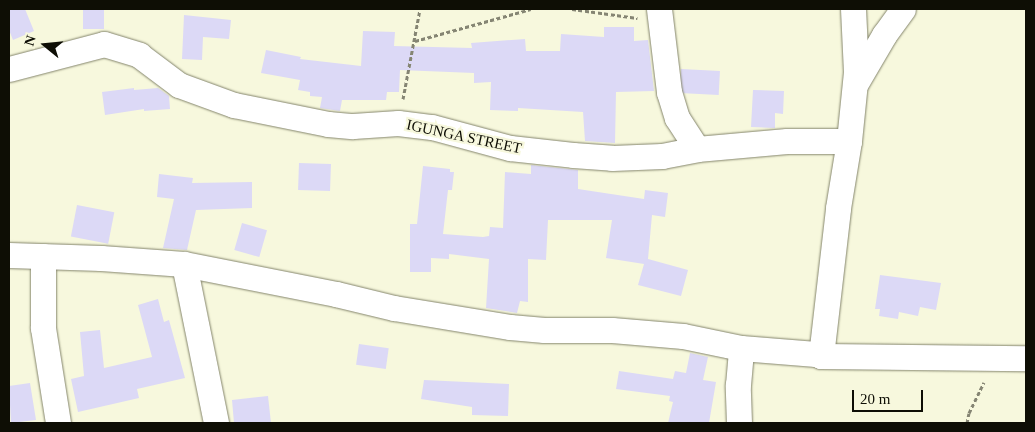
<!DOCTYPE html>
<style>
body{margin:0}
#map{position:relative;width:1035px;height:432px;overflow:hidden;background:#f7f8dd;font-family:Georgia,serif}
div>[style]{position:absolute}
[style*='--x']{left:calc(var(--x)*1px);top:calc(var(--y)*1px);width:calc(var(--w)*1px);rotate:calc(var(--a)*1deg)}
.building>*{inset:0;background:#dcd9f6;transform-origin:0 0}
.path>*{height:3px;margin-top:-1.5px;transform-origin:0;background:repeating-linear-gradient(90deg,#858573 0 4px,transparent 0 6.5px)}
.roads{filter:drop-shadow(0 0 1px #84856c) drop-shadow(0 0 1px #84856c)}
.minor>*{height:25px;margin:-12.5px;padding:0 12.5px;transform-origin:12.5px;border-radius:12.5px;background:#fff}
span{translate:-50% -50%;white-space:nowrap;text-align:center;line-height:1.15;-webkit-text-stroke:4.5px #f7f8dd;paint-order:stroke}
.street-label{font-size:15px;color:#0e0e05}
.frame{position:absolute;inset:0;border:10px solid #0e0e05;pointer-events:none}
.north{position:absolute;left:20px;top:20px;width:50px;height:50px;-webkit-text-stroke:4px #f7f8dd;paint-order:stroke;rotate:287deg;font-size:14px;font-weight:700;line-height:20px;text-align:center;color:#0e0e05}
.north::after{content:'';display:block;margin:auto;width:18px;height:22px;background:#0e0e05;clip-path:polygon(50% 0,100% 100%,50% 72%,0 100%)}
.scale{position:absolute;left:852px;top:390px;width:71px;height:22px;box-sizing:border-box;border:2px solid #0e0e05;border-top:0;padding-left:6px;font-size:15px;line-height:18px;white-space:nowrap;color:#0e0e05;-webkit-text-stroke:4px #f7f8dd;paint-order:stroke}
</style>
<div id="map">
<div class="building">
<div style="clip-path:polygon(9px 9px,25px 9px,34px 31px,13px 40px,9px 30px)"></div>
<div style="left:83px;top:9px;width:21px;height:20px"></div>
<div style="clip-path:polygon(184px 15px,231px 20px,229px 39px,203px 37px,202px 60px,182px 59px)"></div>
<div style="clip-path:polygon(604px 27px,634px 27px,634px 41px,648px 40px,654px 91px,616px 92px,615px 143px,585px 141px,583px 112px,518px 108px,518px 111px,490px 110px,491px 82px,474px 83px,474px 73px,400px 70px,399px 92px,387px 92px,386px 100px,342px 100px,340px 111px,320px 108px,322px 97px,310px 96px,310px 92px,298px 90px,300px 80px,261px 73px,266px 50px,301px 57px,300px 59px,361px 66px,363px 31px,395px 32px,394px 46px,472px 48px,471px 43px,525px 39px,526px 51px,560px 51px,561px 34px,604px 37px)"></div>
<div style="left:681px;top:69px;width:39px;height:24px;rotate:3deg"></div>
<div style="clip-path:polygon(134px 88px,134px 90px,158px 88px,169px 96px,170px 109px,144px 111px,144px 109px,105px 115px,102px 92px)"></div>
<div style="clip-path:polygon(753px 90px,784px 91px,783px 114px,775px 113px,775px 128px,751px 127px)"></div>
<div style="left:299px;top:163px;width:32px;height:27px;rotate:2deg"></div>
<div style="clip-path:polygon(531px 165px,578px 170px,578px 189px,644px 199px,645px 190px,668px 193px,665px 217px,652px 215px,648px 259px,688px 270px,681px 296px,638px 285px,644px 264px,606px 258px,612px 220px,548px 220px,546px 260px,528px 259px,528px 302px,520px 301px,517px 313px,486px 308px,489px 259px,449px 254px,449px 259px,431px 258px,431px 272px,410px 272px,410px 224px,417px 224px,423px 166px,450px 169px,450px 172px,454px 172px,452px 190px,448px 190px,443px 234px,483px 237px,489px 236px,490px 227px,503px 228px,505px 172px,531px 174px)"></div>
<div style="clip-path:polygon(159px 174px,193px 178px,192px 183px,252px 182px,252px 208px,196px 210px,187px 250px,163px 248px,174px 199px,157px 197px)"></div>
<div style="left:77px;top:205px;width:38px;height:32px;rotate:11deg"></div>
<div style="left:242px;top:223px;width:26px;height:28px;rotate:16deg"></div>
<div style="clip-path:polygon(880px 275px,941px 283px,936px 310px,920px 307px,918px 316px,899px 312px,898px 319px,879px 316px,880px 309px,875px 309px)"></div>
<div style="clip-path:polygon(158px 299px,164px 322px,169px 320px,185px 378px,137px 389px,139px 398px,78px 412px,71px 379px,84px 376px,80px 332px,100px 330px,104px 368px,152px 357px,138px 305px)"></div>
<div style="left:359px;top:344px;width:30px;height:21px;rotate:8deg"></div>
<div style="clip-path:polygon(690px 353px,708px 357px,703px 380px,716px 382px,709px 423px,668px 423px,673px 402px,669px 401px,670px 396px,616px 389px,619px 371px,673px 379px,675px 371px,686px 373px)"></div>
<div style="clip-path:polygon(424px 380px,509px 384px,508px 416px,472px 415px,472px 407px,421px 399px)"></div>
<div style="clip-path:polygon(30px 383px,36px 420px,11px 423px,9px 386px)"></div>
<div style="clip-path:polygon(268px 396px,271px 423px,234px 423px,232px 400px)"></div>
</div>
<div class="path">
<div style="--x:572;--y:9;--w:66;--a:7.9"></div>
<div style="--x:415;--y:41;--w:120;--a:-15.4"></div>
<div style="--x:403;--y:99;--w:92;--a:-79.3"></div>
<div style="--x:967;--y:423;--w:10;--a:-79"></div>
<div style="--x:969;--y:413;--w:34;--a:-64"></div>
</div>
<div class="roads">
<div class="minor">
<div style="--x:659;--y:9;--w:84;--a:83.1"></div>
<div style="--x:669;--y:92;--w:27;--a:73"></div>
<div style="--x:677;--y:118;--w:37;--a:57"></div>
<div style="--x:9;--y:69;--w:98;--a:-14.7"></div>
<div style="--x:104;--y:44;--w:37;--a:17"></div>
<div style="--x:139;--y:55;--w:50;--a:36.9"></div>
<div style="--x:179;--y:85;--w:59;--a:20"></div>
<div style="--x:234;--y:105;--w:96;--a:11.4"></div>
<div style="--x:328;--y:124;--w:25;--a:5"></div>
<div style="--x:353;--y:126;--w:45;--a:-3.8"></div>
<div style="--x:398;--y:123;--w:34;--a:7"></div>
<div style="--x:432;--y:127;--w:81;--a:15.1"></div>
<div style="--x:510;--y:148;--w:63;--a:6.3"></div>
<div style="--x:573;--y:155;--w:39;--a:4"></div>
<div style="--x:612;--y:158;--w:50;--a:-2.3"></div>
<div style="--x:662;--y:156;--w:36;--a:-11"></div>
<div style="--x:697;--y:149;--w:90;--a:-5.1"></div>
<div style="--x:787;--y:141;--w:62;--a:0"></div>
<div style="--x:856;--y:83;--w:56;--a:-59.7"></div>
<div style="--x:884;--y:35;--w:32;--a:-54"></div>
<div style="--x:9;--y:255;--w:92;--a:1.9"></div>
<div style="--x:101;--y:258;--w:83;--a:4.1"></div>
<div style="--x:184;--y:264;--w:155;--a:11.2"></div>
<div style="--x:336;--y:294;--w:60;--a:13.6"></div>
<div style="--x:394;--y:308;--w:118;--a:9.3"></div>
<div style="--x:510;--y:327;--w:34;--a:5"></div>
<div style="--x:544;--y:330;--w:68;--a:0"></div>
<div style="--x:612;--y:330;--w:71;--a:4.8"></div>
<div style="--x:683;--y:336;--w:59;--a:11.7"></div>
<div style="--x:741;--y:348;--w:75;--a:4.6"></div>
<div style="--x:816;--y:354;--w:5;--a:22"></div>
<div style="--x:821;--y:356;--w:205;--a:0.6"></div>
<div style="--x:43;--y:256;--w:72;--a:90"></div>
<div style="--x:43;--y:328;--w:96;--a:81"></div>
<div style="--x:184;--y:264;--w:162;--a:78.6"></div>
<div style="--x:821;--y:356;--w:149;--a:-83.4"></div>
<div style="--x:838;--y:208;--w:68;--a:-80.7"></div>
<div style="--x:849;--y:141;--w:69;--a:-84.2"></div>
<div style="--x:856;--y:72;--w:63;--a:-92.7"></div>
<div style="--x:739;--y:423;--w:38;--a:-92"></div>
<div style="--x:738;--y:385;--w:37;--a:-85"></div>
</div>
</div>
<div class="street-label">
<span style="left:464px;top:137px;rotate:12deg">IGUNGA STREET</span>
</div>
<div class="frame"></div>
<div class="north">N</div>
<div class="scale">20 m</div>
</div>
